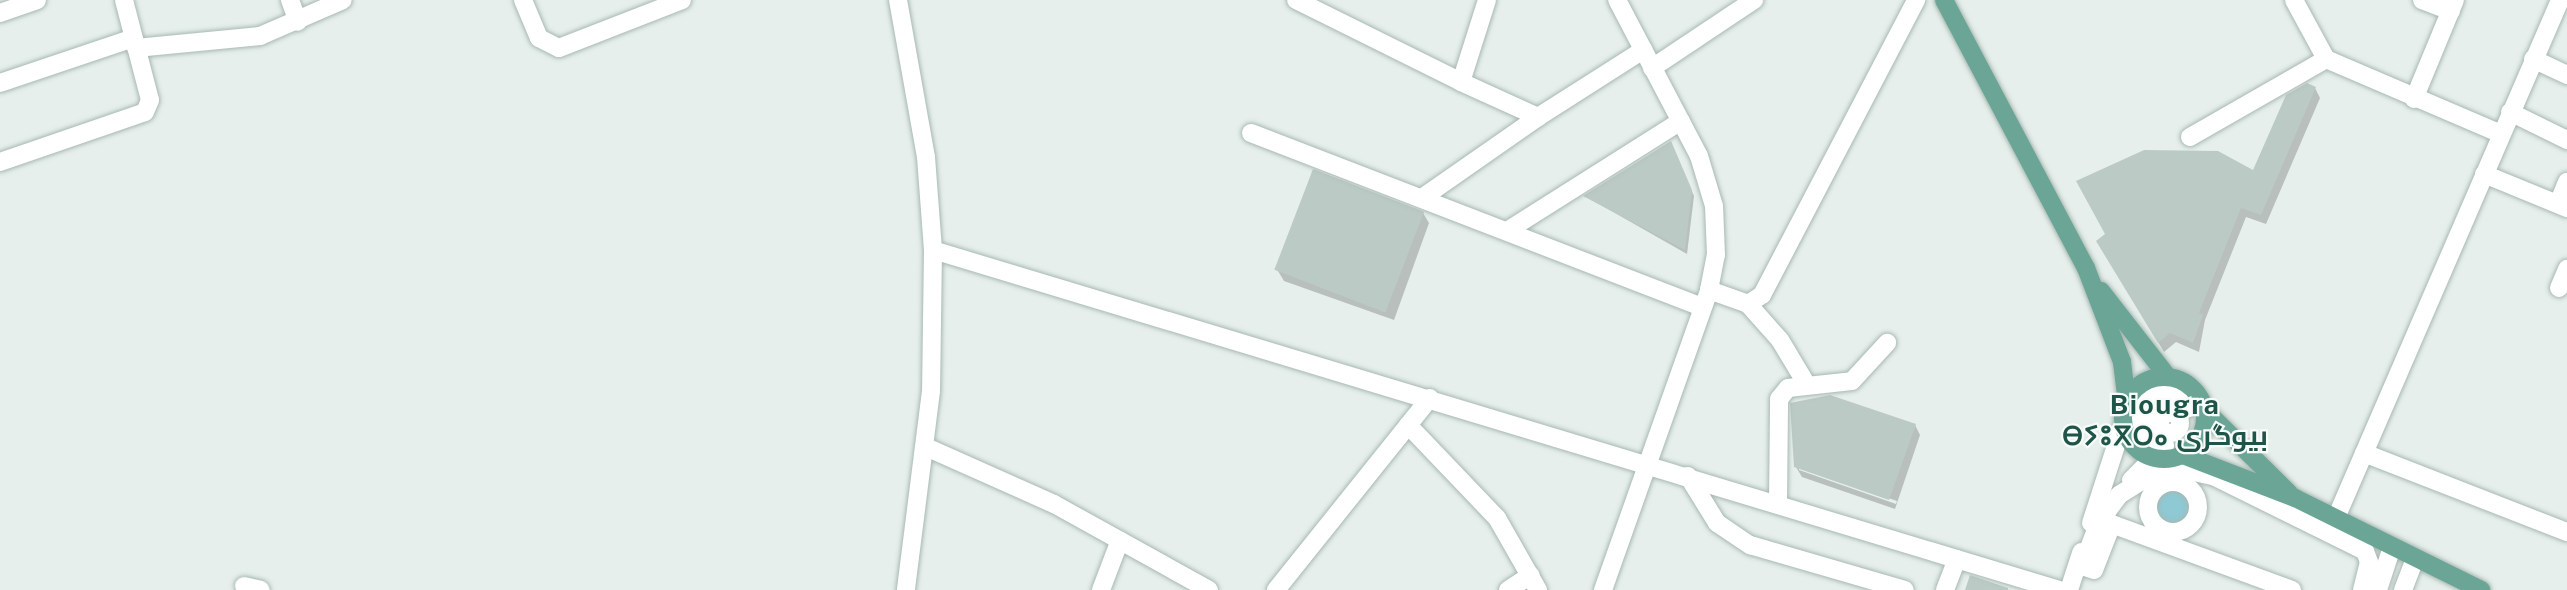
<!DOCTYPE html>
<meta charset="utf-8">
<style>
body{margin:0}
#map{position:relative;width:2567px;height:590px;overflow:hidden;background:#e6efeb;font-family:"Public Sans",Cairo,"Noto Sans Tifinagh",sans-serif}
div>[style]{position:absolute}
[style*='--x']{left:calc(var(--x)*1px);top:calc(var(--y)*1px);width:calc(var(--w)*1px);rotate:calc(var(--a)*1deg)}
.green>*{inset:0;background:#bfe0c8}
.round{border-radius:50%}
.water>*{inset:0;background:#8ec9d4}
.shadow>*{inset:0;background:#0003}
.building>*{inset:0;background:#bbcac4;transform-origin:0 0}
.roads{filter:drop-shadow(0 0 2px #a8b8b2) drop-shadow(0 0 2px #a8b8b2)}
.minor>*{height:18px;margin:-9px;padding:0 9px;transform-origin:9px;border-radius:9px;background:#fff}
.minor>.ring{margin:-9px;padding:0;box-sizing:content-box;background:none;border:18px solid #fff;border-radius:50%}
.major>*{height:18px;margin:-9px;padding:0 9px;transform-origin:9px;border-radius:9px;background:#6aa596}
.major>.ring{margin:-9px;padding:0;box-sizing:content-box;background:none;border:18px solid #6aa596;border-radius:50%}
span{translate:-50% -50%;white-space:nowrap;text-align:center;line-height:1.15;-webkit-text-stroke:4.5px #f7fbf9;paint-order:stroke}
.district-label{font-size:27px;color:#1f5548;font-weight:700;letter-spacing:1.5px}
</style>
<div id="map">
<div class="green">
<div class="round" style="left:2160px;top:413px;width:20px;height:20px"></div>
</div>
<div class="water">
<div class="round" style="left:2148px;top:482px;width:50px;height:50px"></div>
</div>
<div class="shadow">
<div style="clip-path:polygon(2315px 88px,2320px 98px,2266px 224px,2246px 217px,2205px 320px,2199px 352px,2176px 342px,2164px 352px,2098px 241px,2253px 172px)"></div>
<div style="clip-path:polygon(1673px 147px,1694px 196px,1687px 254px,1585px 196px)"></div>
<div style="clip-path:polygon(1423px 213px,1429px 223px,1394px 320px,1284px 281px,1278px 271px)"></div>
<div style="clip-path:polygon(evenodd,1830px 396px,1915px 425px,1920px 435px,1895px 509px,1802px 477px,1796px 467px,1792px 404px,1830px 396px,1799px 467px,1897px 501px,1896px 504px,1799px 470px,1799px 467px)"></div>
</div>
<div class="building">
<div style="clip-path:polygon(2307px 83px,2316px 87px,2261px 215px,2241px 208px,2199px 313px,2203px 315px,2193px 343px,2170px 333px,2158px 343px,2096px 241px,2105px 234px,2076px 181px,2144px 150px,2218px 151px,2253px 170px,2286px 95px)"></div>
<div style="clip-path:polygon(1671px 141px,1692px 190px,1685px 250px,1583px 196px)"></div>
<div style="left:1313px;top:169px;width:119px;height:108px;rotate:21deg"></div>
<div style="clip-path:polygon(1830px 395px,1916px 424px,1889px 500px,1794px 467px,1790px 403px)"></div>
<div style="clip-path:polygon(1970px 575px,2008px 588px,2008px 590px,1965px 590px)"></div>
</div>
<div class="roads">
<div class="minor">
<div style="--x:290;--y:0;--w:23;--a:70"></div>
<div style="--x:523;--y:0;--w:41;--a:67.2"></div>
<div style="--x:539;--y:38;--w:22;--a:27"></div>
<div style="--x:559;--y:48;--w:132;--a:-21.3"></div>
<div style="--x:898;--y:0;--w:159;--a:79.9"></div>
<div style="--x:926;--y:157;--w:93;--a:85.7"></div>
<div style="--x:933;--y:250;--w:141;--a:90.8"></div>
<div style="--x:931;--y:391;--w:201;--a:97.2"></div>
<div style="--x:1296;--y:0;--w:184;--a:26.4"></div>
<div style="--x:1461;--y:82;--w:86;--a:-72.4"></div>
<div style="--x:2294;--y:0;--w:67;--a:61.5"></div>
<div style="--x:2326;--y:59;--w:190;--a:23.2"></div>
<div style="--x:2422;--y:0;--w:31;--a:21"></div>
<div style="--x:0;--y:13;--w:39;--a:-19"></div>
<div style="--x:136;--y:48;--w:125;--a:-5.5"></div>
<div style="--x:260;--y:36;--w:90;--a:-23.4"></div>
<div style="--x:2533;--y:59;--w:38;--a:25"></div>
<div style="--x:1652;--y:68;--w:123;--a:-33.7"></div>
<div style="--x:1461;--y:82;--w:85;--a:24.4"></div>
<div style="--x:1538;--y:117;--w:125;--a:-32.5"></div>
<div style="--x:0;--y:83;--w:141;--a:-18.6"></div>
<div style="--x:2414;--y:99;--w:107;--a:-67.5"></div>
<div style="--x:2510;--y:112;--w:64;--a:26.2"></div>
<div style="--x:1251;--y:133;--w:484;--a:21.1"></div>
<div style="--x:2190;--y:137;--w:157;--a:-29.8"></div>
<div style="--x:0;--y:162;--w:153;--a:-19"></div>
<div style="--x:145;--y:112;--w:13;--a:-67"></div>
<div style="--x:150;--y:100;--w:103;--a:-104.6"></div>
<div style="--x:2484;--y:174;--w:90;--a:22.3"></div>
<div style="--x:1422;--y:198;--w:141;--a:-34.9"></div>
<div style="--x:2558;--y:204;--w:24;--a:-68"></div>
<div style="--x:1510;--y:229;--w:202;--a:-32.3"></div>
<div style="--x:933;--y:250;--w:1176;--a:16.8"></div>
<div style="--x:2559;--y:288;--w:21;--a:-67"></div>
<div style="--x:1709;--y:290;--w:41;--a:19.7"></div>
<div style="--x:1748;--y:304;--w:17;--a:-33"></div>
<div style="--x:1762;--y:295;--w:333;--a:-62.4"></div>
<div style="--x:1748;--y:304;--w:48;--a:48.4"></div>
<div style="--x:1780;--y:340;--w:52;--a:59"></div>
<div style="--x:2161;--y:393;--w:16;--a:11"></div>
<div style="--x:2177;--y:396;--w:16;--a:47"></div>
<div style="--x:2188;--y:408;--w:23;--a:-160"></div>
<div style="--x:2166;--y:400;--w:15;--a:148"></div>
<div style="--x:2153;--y:408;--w:23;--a:103"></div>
<div style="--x:2148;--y:430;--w:23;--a:43"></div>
<div style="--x:2165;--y:446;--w:21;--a:-161"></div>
<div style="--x:2145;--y:439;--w:19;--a:-115"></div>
<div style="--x:2137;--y:422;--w:25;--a:-69"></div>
<div style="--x:2146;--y:399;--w:16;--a:-22"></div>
<div class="ring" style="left:2160px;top:413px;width:2px;height:2px"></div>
<div style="--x:1408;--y:425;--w:129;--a:46.3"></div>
<div style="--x:1497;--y:518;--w:83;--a:60.3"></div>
<div style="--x:926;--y:447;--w:140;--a:24"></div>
<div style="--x:1054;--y:504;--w:177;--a:29"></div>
<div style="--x:2364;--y:453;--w:218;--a:21.3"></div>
<div style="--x:1688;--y:476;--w:55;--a:58.3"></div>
<div style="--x:1717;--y:523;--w:40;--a:34"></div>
<div style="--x:1750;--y:545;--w:161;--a:16.2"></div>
<div style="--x:2131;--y:480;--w:31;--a:-45"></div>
<div class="ring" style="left:2148px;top:482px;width:32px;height:32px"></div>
<div style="--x:1778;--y:503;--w:104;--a:-89.4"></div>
<div style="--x:1779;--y:399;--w:14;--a:-51"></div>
<div style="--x:1788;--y:388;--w:64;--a:-6.2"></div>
<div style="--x:1852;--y:381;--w:52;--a:-47.4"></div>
<div style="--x:2336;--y:518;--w:564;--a:-66.61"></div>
<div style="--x:2091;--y:523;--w:104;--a:-72.1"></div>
<div style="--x:244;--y:586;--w:17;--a:13"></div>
<div style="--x:1101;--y:590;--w:53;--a:-69.2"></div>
<div style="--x:1276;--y:590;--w:246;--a:-51.3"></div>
<div style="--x:1508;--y:590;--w:27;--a:-33"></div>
<div style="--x:1603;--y:590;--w:318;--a:-70.5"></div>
<div style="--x:1709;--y:290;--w:36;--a:-79"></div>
<div style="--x:1716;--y:255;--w:49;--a:-92.3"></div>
<div style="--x:1714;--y:206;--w:52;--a:-106.7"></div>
<div style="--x:1699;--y:156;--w:176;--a:-117.7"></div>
<div style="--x:1945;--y:590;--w:33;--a:-69"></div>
<div style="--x:2069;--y:590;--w:40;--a:-72"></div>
<div style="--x:2292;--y:590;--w:192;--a:-159.9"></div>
<div style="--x:2112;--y:524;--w:49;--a:111.4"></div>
<div style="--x:2094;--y:570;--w:13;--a:-162"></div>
<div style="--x:2082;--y:566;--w:47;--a:-68.9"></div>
<div style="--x:2099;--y:522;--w:34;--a:-53"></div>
<div style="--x:2119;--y:495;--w:38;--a:-32"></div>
<div style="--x:2151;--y:475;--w:39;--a:-6"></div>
<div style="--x:2190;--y:471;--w:26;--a:13"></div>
<div style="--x:2215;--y:477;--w:167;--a:26.3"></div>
<div style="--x:2365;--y:551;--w:12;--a:70"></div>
<div style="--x:2369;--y:562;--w:29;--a:104"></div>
<div style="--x:2378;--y:590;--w:45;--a:-72"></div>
<div style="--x:2403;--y:590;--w:34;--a:-69"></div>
</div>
<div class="major">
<div style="--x:1944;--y:0;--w:303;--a:62.1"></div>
<div style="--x:2086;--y:268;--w:101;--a:69"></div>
<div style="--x:2122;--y:362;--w:38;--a:83"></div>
<div style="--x:2101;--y:291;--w:109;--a:52.1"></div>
<div class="ring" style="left:2123px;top:377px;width:64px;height:64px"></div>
<div style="--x:2204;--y:409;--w:120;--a:44.7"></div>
<div style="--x:2183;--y:455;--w:120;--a:21"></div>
<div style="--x:2295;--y:498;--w:208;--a:26.3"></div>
</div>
</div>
<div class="district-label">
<span style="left:2165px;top:420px">Biougra<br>ⴱⵢⵓⴳⵔⴰ بيوگرى</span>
</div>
</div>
